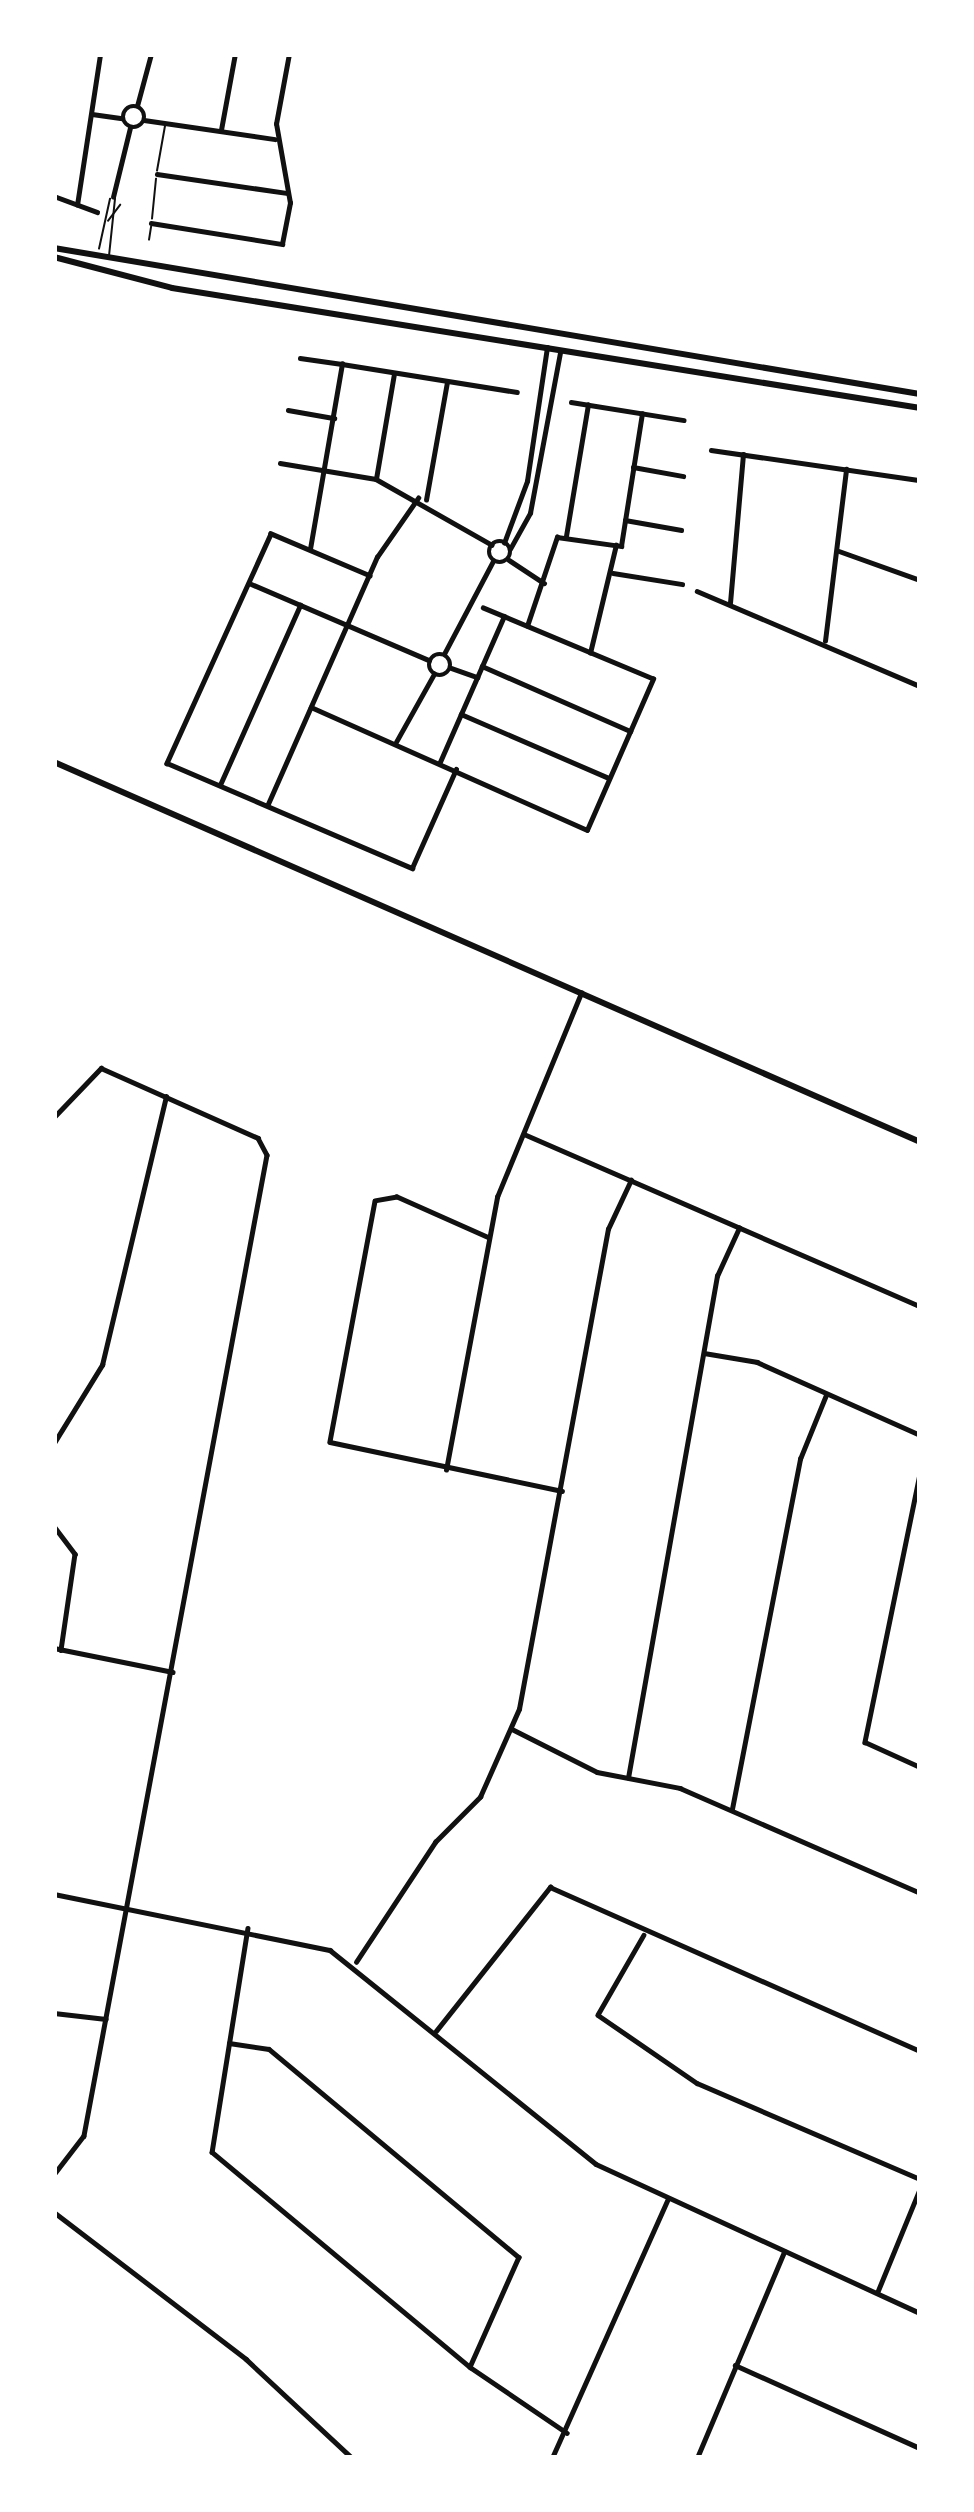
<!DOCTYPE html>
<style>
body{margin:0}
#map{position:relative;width:974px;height:2512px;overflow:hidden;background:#fff;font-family:"Source Sans 3",sans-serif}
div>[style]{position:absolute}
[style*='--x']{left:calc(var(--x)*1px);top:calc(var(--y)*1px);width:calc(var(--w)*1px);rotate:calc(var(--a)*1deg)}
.service>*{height:1.5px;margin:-0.75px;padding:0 0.75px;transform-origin:0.75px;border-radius:0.75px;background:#111}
.minor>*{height:4.5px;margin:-2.25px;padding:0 2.25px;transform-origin:2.25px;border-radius:2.25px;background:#111}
.minor>.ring{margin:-2.25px;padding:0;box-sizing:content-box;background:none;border:4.5px solid #111;border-radius:50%}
.tertiary>*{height:4.5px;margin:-2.25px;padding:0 2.25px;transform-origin:2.25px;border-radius:2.25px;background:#111}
.secondary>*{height:6px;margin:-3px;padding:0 3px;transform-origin:3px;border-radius:3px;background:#111}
.primary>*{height:6px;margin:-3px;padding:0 3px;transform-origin:3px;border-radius:3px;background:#111}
span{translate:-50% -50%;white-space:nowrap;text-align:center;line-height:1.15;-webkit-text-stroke:10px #fff;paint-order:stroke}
.frame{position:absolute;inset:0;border:57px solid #fff;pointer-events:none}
</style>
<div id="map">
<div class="service">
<div style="--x:157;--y:171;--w:46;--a:-79.9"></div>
<div style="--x:152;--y:219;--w:40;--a:-84.3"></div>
<div style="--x:108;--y:221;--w:20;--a:-53"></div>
<div style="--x:149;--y:240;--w:13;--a:-81"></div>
<div style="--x:99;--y:249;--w:51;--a:-77.6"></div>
<div style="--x:109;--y:256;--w:57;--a:-84"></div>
</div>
<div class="minor">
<div class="ring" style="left:123px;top:106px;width:17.5px;height:17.5px"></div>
<div style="--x:137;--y:106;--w:54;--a:-74.9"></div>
<div style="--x:92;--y:114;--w:30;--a:8"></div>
<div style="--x:144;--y:120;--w:132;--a:8.3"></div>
<div style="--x:221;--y:130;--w:77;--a:-79.6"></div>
<div style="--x:157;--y:174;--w:132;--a:8.3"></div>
<div style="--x:54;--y:196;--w:46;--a:20.4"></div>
<div style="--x:113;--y:197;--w:71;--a:-76.2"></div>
<div style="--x:77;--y:205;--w:153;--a:-81.3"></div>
<div style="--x:151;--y:223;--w:133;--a:9.1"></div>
<div style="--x:282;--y:244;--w:42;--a:-79"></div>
<div style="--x:290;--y:203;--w:80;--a:-100"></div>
<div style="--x:276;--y:124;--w:71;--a:-79.5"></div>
<div style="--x:300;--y:358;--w:42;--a:8.1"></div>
<div style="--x:571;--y:402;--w:114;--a:9.1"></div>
<div style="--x:288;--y:410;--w:47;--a:9.9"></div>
<div style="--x:711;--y:450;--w:211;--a:8.2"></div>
<div style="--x:280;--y:463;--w:97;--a:9.5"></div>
<div style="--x:376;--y:479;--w:133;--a:29.6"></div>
<div style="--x:633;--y:467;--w:51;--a:10.2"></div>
<div style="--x:376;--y:479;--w:107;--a:-80.3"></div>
<div style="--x:426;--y:500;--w:120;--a:-79.9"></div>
<div style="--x:625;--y:520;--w:57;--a:10.1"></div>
<div style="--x:566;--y:536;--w:133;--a:-80.5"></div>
<div class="ring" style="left:489px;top:541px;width:17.5px;height:17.5px"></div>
<div style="--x:504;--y:543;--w:66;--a:-69.6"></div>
<div style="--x:527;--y:481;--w:135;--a:-81.5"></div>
<div style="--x:310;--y:549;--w:188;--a:-80.2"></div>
<div style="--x:342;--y:364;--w:177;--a:9.1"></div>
<div style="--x:510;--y:549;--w:41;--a:-60.9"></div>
<div style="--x:530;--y:513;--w:163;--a:-79.4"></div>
<div style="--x:839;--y:551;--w:86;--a:19.7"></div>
<div style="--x:509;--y:560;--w:42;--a:33.3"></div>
<div style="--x:613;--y:573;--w:70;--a:9.1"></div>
<div style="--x:370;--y:576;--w:108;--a:-157"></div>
<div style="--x:271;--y:534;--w:252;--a:114.4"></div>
<div style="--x:167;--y:763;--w:267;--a:23.2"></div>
<div style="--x:412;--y:868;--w:108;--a:-66"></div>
<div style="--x:249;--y:583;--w:196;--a:23.2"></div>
<div style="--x:697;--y:591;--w:242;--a:23.1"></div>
<div style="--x:730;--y:603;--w:149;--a:-85"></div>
<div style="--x:527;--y:626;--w:94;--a:-71.4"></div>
<div style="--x:557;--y:537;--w:65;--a:8"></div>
<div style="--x:621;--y:546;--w:134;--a:-81"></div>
<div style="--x:825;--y:641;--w:173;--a:-83"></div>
<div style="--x:590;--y:653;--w:111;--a:-76.5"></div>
<div style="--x:444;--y:654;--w:105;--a:-62.2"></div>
<div class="ring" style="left:429px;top:654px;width:17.5px;height:17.5px"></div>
<div style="--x:482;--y:666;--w:162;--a:23.7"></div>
<div style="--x:451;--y:668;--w:28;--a:19"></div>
<div style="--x:311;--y:707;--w:302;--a:24"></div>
<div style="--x:587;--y:830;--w:165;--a:-66.4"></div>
<div style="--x:653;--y:679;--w:184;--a:-157.3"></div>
<div style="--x:461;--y:714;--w:161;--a:23.4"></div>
<div style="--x:396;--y:742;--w:78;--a:-60.8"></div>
<div style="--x:440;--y:762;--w:159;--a:-66.3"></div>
<div style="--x:220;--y:785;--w:197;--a:-66"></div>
<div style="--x:268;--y:804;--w:270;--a:-66.2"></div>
<div style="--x:377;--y:557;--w:72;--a:-55.2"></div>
<div style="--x:54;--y:1117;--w:68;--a:-46.2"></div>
<div style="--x:101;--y:1068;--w:172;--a:24"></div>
<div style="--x:258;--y:1138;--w:19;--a:62"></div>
<div style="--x:267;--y:1155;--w:998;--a:100.57"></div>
<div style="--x:84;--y:2136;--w:49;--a:127.6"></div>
<div style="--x:524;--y:1134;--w:432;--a:23.5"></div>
<div style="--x:489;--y:1238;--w:101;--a:-156"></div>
<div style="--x:397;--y:1197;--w:22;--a:170"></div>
<div style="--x:375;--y:1201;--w:245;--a:100.6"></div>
<div style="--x:330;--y:1442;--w:237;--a:11.9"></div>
<div style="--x:704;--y:1353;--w:54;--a:9.6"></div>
<div style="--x:757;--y:1362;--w:179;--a:24.1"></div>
<div style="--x:54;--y:1443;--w:92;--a:-58.4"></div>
<div style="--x:102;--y:1365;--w:276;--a:-76.6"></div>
<div style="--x:446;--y:1470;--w:278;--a:-79.4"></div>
<div style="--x:497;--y:1197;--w:221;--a:-67.6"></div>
<div style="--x:920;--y:1474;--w:274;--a:101.6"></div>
<div style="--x:865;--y:1742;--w:60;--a:24.4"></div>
<div style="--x:54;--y:1526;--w:35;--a:53"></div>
<div style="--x:75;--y:1554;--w:97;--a:98.3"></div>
<div style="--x:54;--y:1648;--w:121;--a:11.4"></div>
<div style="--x:512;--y:1729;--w:95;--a:26.8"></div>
<div style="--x:597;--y:1772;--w:85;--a:10.9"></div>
<div style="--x:680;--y:1788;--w:262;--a:23.6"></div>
<div style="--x:628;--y:1778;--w:510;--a:-79.95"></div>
<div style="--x:717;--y:1276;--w:53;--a:-65.4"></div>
<div style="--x:732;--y:1809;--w:357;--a:-79"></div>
<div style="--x:800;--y:1459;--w:69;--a:-67.9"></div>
<div style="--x:54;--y:1894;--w:282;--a:11.5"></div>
<div style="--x:330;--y:1950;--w:341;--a:38.8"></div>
<div style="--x:596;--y:2164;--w:357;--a:24.7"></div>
<div style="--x:248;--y:1928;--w:227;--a:99.1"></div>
<div style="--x:212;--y:2152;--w:336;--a:39.8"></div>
<div style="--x:470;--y:2367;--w:117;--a:34.2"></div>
<div style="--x:644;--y:1935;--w:92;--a:119.9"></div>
<div style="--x:598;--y:2015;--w:120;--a:34.5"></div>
<div style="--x:697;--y:2083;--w:243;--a:23.3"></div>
<div style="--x:356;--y:1962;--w:144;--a:-56.6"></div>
<div style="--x:435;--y:1842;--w:64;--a:-45"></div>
<div style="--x:480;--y:1797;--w:96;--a:-66.1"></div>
<div style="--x:519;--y:1709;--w:488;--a:-79.5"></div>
<div style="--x:608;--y:1229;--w:54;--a:-64.9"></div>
<div style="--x:54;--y:2013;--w:52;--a:6.6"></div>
<div style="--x:436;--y:2031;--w:184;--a:-51.6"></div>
<div style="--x:550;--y:1887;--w:405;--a:23.9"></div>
<div style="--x:229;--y:2043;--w:40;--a:8.5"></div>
<div style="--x:269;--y:2049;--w:325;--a:39.8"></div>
<div style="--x:519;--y:2257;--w:120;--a:114"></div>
<div style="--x:877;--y:2293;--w:113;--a:-67.7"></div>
<div style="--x:735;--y:2365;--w:203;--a:24.2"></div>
<div style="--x:552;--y:2458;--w:282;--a:-65.9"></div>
<div style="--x:697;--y:2458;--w:224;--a:-67.1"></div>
</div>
<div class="tertiary">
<div style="--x:54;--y:2212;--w:242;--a:37.4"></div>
<div style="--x:246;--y:2359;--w:145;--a:43"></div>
</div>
<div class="secondary">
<div style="--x:54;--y:248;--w:878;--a:9.57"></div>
<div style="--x:54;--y:257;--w:122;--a:14.7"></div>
<div style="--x:172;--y:288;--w:758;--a:9.11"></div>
</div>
<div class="primary">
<div style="--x:54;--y:762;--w:946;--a:23.69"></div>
</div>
<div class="frame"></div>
</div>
